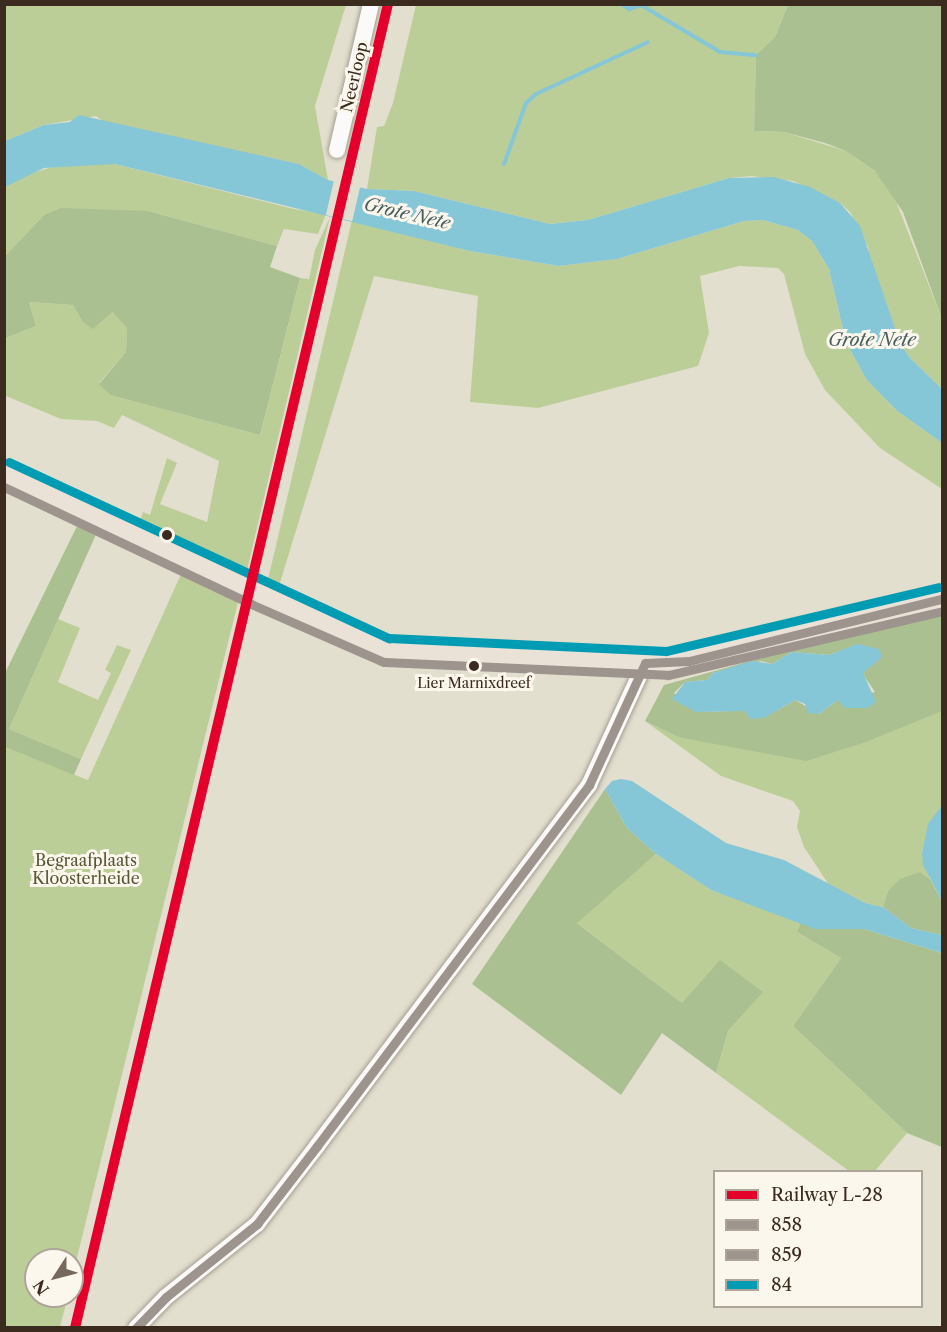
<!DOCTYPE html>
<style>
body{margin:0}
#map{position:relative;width:947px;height:1332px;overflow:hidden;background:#e3dfce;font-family:"Libre Caslon Text",serif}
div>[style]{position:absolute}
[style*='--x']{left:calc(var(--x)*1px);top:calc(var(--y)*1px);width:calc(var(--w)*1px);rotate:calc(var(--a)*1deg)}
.green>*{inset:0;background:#bcce98}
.forest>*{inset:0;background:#abc091}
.water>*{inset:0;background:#85c6d7}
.pier>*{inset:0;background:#e3dfce;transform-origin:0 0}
.stream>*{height:4px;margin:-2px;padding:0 2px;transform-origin:2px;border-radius:2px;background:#85c6d7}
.roads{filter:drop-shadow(0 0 2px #a39f93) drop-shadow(0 0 2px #a39f93)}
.minor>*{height:16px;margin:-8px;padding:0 8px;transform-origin:8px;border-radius:8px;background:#fbfaf8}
.major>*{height:20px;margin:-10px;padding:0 10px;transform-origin:10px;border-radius:10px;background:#ebe2d7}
.bus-1>*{height:9px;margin:-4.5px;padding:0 4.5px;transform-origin:4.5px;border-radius:4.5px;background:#9d948e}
.bus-2>*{height:9px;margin:-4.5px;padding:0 4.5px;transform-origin:4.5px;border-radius:4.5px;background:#9d948e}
.bus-3>*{height:9px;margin:-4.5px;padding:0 4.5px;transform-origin:4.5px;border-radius:4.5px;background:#009cb4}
.rail-1>*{height:10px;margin:-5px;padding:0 5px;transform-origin:5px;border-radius:5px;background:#e4002b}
.dots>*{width:16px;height:16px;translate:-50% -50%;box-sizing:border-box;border:3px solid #fbf7ec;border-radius:50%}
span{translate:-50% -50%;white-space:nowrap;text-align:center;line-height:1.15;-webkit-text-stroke:6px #fbf7ec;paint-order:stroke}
.bus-label{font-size:14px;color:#3b2a1e}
.street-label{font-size:16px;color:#3b2a1e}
.park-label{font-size:16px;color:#585735}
.water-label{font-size:18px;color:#475d60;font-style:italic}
.frame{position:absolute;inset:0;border:6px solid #3b2a1e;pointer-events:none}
.legend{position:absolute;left:713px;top:1170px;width:210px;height:138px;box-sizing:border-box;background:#fbf7ec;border:2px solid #aea59a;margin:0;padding:8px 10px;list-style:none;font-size:18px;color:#3b2a1e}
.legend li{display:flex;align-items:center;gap:12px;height:30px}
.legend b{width:30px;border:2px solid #aea59a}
.north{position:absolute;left:24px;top:1248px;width:60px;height:60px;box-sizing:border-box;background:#fbf7ec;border:2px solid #aea59a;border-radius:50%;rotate:234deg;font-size:16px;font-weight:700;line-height:24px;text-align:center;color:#3b2a1e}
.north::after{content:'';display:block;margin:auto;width:21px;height:27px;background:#76695c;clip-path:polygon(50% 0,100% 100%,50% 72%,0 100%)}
</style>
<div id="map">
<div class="green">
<div style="clip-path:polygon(5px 5px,346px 5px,315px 106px,328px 180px,299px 164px,105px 123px,96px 116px,44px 125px,5px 141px)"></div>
<div style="clip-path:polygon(416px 5px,788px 5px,775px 37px,756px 55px,754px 131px,784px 132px,846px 151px,875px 171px,892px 191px,942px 319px,942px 389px,910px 358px,900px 343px,874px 277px,868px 247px,850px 212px,840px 203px,793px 181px,751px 176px,729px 178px,588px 220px,550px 224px,414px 191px,367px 189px,377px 127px,384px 126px,393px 103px)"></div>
<div style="clip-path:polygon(62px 164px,115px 164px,294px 209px,326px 214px,318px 234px,284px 229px,277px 246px,148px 211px,44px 215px,5px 256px,5px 187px,26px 175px)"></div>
<div style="clip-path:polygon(330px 217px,245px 579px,137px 529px,143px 512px,150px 515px,167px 458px,177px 463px,160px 504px,207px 522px,219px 461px,122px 415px,114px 428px,97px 421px,61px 419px,6px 396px,4px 338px,36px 326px,29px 302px,73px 305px,82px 321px,112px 312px,127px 328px,126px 352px,99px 383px,110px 395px,260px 435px,300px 278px,309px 279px,315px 250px)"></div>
<div style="clip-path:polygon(352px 220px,470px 251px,559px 266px,617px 259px,744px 221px,763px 220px,798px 230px,812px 241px,829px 269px,846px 342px,866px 379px,896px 410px,942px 443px,942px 489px,880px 448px,825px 390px,805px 354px,784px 274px,778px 268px,739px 266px,700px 276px,709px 333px,698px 366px,538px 408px,470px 402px,478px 296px,374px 276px,279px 586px,266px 588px)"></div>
<div style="clip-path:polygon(182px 572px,239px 598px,72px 1278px,72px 1260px,36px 1260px,36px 1296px,68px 1296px,60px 1327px,5px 1327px,5px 747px,88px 780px)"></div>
<div style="clip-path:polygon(58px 619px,80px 628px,58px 682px,98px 700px,111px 673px,105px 670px,117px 645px,131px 650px,81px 759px,9px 729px)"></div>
<div style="clip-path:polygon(942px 711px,942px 805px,929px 824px,922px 852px,930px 879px,920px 872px,888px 891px,883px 907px,865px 903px,829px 885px,804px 847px,797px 827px,800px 811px,793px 801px,721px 776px,645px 721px,678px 737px)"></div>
<div style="clip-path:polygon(656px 854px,711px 890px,801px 922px,797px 932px,841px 958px,793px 1026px,907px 1133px,875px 1171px,849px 1171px,716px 1073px,728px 1031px,762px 992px,682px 1003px,576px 922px)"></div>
</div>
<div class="forest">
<div style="clip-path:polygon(788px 5px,942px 5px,942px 319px,903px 212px,875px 171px,846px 151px,825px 143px,784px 132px,754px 131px,756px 55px,775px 37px)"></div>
<div style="clip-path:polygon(61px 208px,148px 211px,277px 246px,270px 267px,300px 278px,260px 435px,110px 395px,99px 384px,126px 352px,127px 328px,112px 312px,93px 329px,82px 321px,73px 305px,29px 302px,36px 326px,5px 338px,5px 256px,44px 215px)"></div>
<div style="clip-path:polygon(79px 522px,98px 530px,9px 729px,81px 759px,74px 775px,5px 747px,4px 675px)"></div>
<div style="clip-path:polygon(evenodd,942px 608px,942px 711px,866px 742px,806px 761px,678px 737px,645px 721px,664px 685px,942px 608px,858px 644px,870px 665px,862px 673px,875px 692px,838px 700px,819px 714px,795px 700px,778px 710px,696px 712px,674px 693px,685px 682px,707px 680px,713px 673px,761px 661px,772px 664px,792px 652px,829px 655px,858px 644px)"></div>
<div style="clip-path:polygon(605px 789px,627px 828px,656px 854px,577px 923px,682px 1003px,720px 960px,763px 992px,728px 1031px,716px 1073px,662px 1033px,621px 1095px,472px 984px)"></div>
<div style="clip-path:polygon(920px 872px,930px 879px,942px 901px,942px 935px,911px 928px,883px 907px,888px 891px,900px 879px)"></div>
<div style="clip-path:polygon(801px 922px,815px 929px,864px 929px,942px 953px,942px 1147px,907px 1133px,793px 1026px,841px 958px,797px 932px)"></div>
</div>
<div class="water">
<div style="clip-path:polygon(79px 115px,299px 164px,328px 180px,367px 189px,414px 191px,550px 224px,588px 220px,729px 178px,774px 177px,810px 187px,840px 203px,860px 226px,900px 343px,910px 358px,942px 389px,942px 443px,896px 410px,866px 379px,846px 342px,829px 269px,812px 241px,798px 230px,763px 220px,744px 221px,617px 259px,559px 266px,470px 251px,115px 164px,44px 168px,5px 187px,5px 141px,44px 125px,70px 122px)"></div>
<div style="clip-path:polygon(857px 644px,879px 649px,882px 657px,863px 673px,876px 702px,867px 708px,845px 708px,838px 700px,819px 714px,808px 713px,805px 704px,795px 700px,764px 718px,750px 719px,745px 711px,696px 712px,672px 699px,685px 682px,707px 680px,713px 673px,752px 661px,772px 664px,792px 652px,829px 655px)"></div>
<div style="clip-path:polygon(621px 779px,632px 781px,726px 843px,784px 860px,865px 903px,883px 907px,911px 928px,942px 935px,942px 953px,864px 929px,815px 929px,711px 890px,656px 854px,627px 828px,605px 789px,612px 781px)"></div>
<div style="clip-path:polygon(942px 805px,942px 901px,923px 865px,922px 853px,928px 824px)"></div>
</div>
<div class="pier">
<div style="left:334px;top:180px;width:27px;height:36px;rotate:13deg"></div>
</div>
<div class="stream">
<div style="--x:622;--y:4;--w:9;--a:36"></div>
<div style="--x:629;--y:9;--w:13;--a:-18"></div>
<div style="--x:641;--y:5;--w:92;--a:30.7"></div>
<div style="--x:720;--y:52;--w:36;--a:5"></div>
<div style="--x:504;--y:164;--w:65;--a:-70.2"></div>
<div style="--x:526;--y:103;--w:13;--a:-42"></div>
<div style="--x:536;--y:94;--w:123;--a:-24.9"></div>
</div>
<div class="roads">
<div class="minor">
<div style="--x:337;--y:150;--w:150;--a:-76.9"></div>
<div style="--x:136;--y:1328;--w:43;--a:-45.9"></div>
<div style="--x:166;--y:1297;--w:117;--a:-38.7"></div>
<div style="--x:257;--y:1224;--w:98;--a:-52.4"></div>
<div style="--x:317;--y:1146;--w:452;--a:-53"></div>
<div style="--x:589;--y:785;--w:134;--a:-65.3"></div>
</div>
<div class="major">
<div style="--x:4;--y:473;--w:279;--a:25.5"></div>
<div style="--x:256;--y:593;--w:142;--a:23.7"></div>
<div style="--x:386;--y:650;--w:281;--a:2.6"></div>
<div style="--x:667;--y:663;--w:282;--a:-13.1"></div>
</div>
</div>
<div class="bus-1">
<div style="--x:645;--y:663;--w:44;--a:-2.6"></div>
<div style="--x:689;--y:661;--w:260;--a:-13.8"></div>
<div style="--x:136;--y:1328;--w:43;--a:-45.9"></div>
<div style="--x:166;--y:1297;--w:117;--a:-38.7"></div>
<div style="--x:257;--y:1224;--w:98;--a:-52.4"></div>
<div style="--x:317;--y:1146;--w:452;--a:-53"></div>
<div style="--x:589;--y:785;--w:134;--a:-65.3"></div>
</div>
<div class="bus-2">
<div style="--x:4;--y:487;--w:273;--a:25.3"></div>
<div style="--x:251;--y:604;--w:145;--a:23.6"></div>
<div style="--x:384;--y:662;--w:284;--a:2.6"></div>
<div style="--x:668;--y:675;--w:281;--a:-13.1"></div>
</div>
<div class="bus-3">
<div style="--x:9;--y:462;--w:419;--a:24.9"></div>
<div style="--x:389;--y:638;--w:277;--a:2.7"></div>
<div style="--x:666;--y:651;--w:280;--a:-13.2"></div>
</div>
<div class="rail-1">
<div style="--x:75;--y:1328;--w:1360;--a:-76.7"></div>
</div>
<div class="dots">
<div style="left:167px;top:535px;background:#3b2a1e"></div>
<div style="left:474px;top:666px;background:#3b2a1e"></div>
</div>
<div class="bus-label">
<span style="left:474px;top:683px">Lier Marnixdreef</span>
</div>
<div class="street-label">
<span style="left:354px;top:77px;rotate:-77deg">Neerloop</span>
</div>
<div class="park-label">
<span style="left:86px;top:869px">Begraafplaats<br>Kloosterheide</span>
</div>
<div class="water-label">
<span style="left:407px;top:214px;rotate:13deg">Grote Nete</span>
<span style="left:872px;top:340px">Grote Nete</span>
</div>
<div class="frame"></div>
<ul class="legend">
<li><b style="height:8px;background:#e4002b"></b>Railway L-28</li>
<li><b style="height:8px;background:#9d948e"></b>858</li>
<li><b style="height:8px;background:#9d948e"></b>859</li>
<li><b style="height:8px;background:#009cb4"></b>84</li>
</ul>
<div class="north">N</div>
</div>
